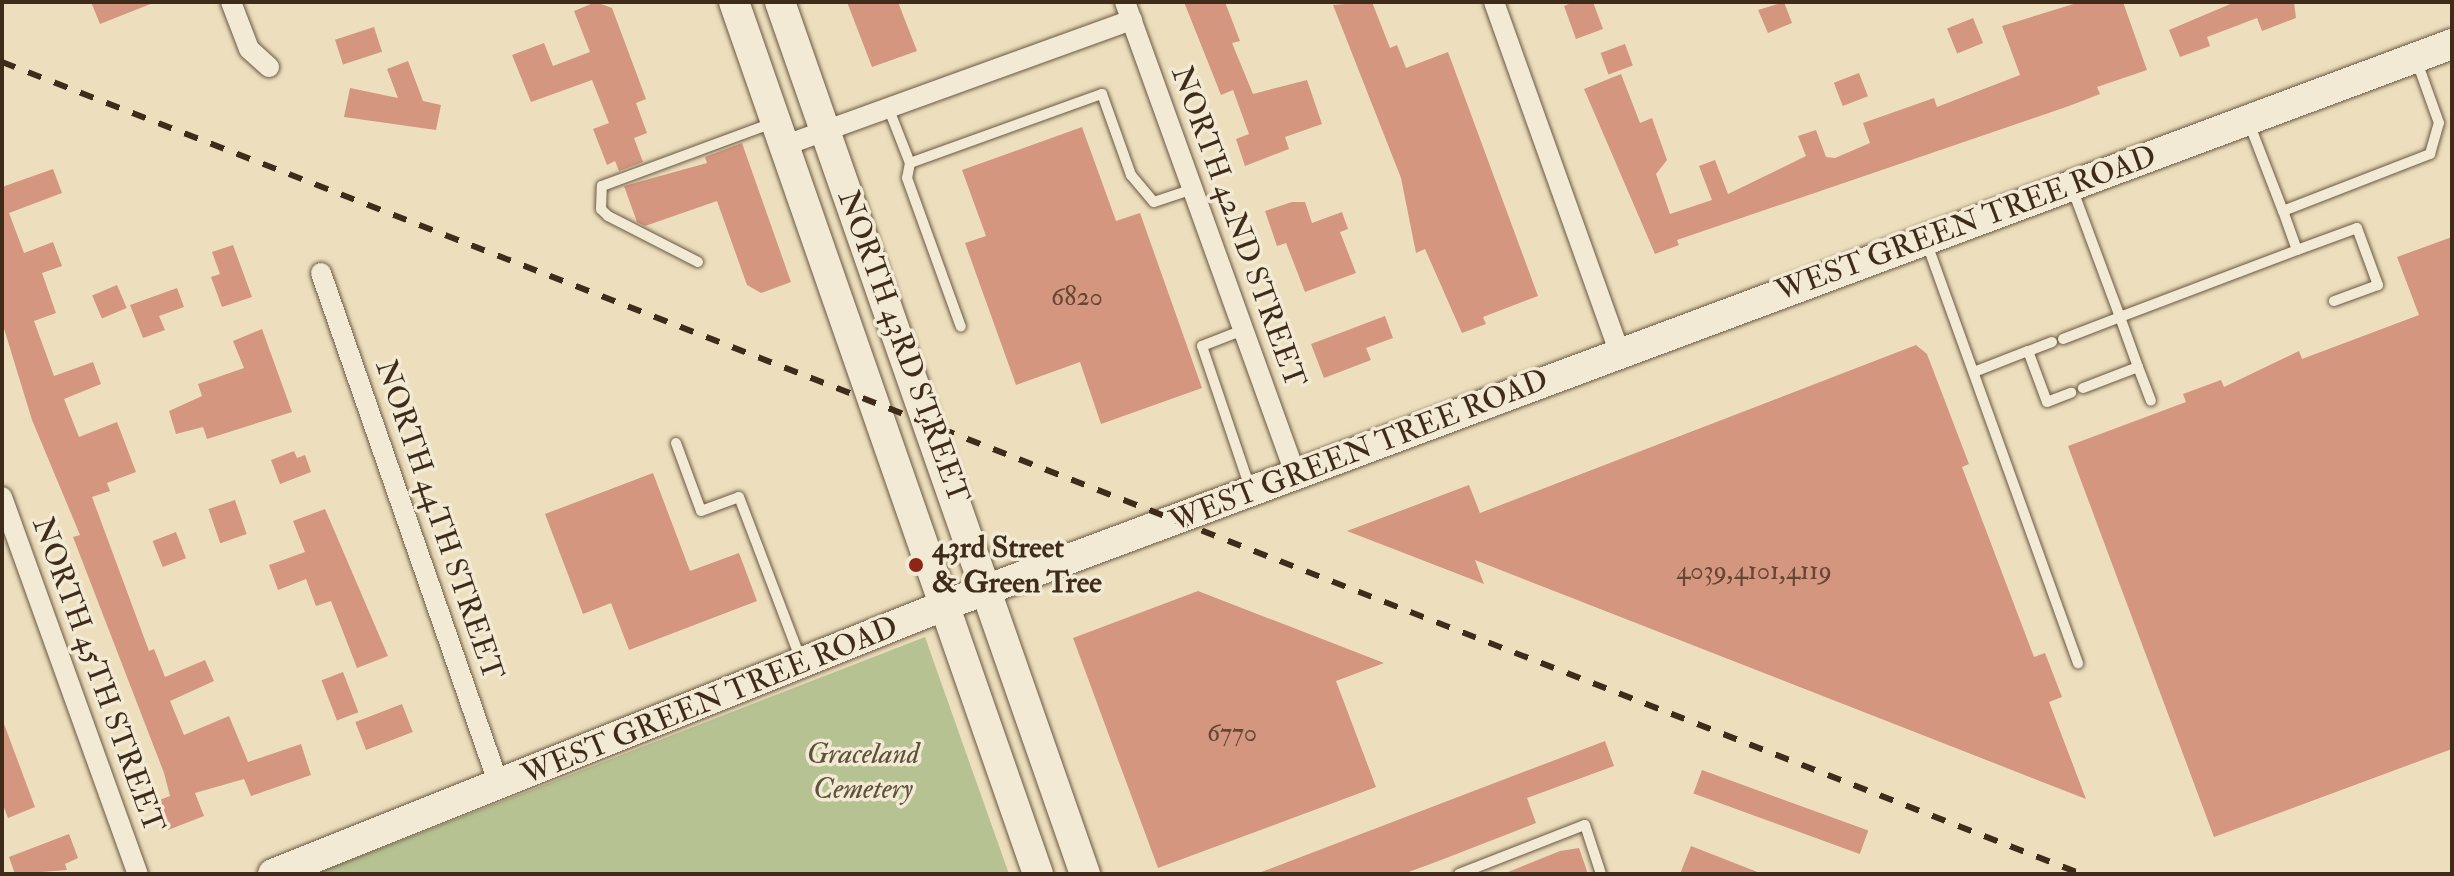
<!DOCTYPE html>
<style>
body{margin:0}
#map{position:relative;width:2454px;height:876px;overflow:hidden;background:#eddfbe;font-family:"IM FELL Double Pica",serif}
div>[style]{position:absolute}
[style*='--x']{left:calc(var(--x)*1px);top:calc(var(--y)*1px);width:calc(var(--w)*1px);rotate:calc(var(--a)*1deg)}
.green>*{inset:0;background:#b7c292}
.building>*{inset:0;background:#d4967e;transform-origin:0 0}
.roads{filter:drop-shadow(0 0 2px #6a5842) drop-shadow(0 0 2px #6a5842)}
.lane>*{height:10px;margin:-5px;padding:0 5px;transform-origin:5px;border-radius:5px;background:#f3ead5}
.street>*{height:20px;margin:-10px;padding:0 10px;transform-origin:10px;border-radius:10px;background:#f3ead5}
.secondary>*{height:30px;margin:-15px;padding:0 15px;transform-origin:15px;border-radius:15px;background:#f3ead5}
.rail>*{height:6px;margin-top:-3px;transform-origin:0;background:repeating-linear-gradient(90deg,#3f2b19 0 14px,transparent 0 28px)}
.dots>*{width:22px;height:22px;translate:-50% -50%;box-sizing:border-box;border:4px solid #f3ead5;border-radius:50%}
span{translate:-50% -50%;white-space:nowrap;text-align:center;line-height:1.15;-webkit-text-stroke:7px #f3ead5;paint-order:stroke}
.number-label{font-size:26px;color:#644632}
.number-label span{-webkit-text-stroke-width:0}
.street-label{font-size:30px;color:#3f2b19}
.poi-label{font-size:30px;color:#3f2b19;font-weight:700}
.left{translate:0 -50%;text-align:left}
.park-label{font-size:30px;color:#5d5137;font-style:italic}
.frame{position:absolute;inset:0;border:4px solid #3f2b19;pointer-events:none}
</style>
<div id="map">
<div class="green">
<div style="clip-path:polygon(925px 637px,1009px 874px,315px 874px)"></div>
</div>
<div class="building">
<div style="clip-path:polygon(91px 2px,153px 2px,153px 3px,100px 24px)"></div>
<div style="clip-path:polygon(596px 2px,612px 8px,646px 99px,636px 103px,647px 133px,634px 138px,643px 162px,619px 171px,615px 161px,607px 165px,593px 129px,609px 123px,592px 80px,531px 102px,512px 55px,544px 43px,553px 66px,590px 52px,574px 11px)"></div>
<div style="clip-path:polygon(847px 2px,898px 2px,917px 51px,872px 67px)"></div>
<div style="clip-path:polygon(1184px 2px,1225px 2px,1240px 41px,1232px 43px,1253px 94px,1307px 80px,1322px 124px,1285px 137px,1289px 149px,1245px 166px,1236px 139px,1249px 134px,1233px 90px,1221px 95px)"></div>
<div style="clip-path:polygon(1372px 2px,1390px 48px,1397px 45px,1406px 68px,1448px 52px,1538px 296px,1483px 317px,1486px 324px,1462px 333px,1425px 249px,1416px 253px,1401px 178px,1333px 5px)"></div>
<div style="clip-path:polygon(1574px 2px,1593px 2px,1603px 29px,1576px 39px,1564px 6px)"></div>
<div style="clip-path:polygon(1784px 2px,1792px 23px,1768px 33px,1758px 10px)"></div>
<div style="clip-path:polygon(2080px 2px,2123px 2px,2147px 70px,2097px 87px,2100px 94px,2069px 106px,1677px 240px,1679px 245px,1655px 254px,1584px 89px,1621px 74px,1640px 123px,1652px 118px,1667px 160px,1656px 174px,1670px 214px,1712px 200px,1699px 166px,1715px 160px,1728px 194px,1806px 156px,1798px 136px,1816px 130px,1826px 157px,1835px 158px,1870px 143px,1863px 123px,1934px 98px,1937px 107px,2020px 75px,2002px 26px)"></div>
<div style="clip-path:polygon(2235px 2px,2294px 2px,2296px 18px,2262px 31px,2257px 18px,2207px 37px,2210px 46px,2180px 57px,2169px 30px)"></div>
<div style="left:1973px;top:18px;width:27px;height:28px;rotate:68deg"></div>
<div style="left:374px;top:27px;width:26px;height:41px;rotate:72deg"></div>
<div style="left:1625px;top:44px;width:23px;height:26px;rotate:70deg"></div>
<div style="clip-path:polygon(408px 61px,423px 101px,441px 105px,436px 130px,344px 117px,350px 88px,398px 98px,387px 69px)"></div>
<div style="left:1859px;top:73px;width:25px;height:27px;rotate:69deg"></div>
<div style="clip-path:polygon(1082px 127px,1116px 221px,1140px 213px,1202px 388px,1101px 424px,1080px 362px,1016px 385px,965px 243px,986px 236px,962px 170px)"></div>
<div style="clip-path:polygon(742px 143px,791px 282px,761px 293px,747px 285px,717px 201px,645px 226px,637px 222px,624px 186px,707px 163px,705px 157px)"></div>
<div style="clip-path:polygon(53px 169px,62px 193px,9px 213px,24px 253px,53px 242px,62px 266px,42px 273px,56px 313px,34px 321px,54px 376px,93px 362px,101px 384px,64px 399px,79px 437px,117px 422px,136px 472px,107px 483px,110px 491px,92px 497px,149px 651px,154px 649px,165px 677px,205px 660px,214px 681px,170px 701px,184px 735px,229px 716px,248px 762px,301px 744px,311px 775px,251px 796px,244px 779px,195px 793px,204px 816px,168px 830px,157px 801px,170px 796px,164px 773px,73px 537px,80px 535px,32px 420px,2px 322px,2px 187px)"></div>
<div style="clip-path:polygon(1292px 202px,1305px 202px,1312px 223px,1342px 212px,1348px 229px,1340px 232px,1356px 273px,1305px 292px,1286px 243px,1277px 246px,1265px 211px)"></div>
<div style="clip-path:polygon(2452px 237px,2452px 749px,2214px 837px,2068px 446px,2186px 402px,2183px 394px,2221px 380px,2224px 387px,2299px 351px,2302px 359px,2419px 315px,2397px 257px)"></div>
<div style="clip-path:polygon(233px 245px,252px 297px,222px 307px,211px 277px,220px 274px,212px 252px)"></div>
<div style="left:117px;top:285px;width:25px;height:27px;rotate:67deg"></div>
<div style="clip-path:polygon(177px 288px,184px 307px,159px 316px,165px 330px,143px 338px,130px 305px)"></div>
<div style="clip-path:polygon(1385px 316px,1393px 338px,1366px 348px,1371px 360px,1324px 378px,1311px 344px)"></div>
<div style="clip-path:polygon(262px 329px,292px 412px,207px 439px,203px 427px,176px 434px,169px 411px,202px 396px,198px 384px,244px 368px,233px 341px)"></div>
<div style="clip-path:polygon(1916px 345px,1927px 354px,1969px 464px,1962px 467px,2034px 657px,2045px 653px,2062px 697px,2049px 702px,2086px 799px,1475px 560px,1484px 584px,1347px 531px,1469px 485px,1480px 513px)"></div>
<div style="clip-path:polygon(294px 451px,297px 458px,305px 455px,311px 472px,280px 484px,271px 460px)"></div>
<div style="clip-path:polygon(653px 473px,690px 571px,739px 553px,757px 601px,629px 650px,611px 603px,583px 614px,545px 514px)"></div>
<div style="left:235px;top:500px;width:36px;height:28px;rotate:71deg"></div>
<div style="clip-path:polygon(325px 509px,388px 656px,357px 668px,331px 601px,316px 606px,306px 579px,278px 590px,269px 565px,305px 552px,293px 521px)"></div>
<div style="left:176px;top:532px;width:28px;height:25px;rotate:69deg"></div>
<div style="clip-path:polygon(1198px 591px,1384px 663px,1336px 681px,1376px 787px,1158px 868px,1073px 638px)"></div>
<div style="left:343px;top:672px;width:43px;height:23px;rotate:69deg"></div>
<div style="left:402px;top:704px;width:30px;height:50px;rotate:69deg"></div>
<div style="clip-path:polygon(4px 724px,35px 807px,8px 818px,2px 802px)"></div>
<div style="clip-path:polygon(1605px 741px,1614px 766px,1527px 798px,1536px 823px,1436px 862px,1403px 874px,1256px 874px)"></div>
<div style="left:1702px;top:770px;width:177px;height:25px;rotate:20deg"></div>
<div style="clip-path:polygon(69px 834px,78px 858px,65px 864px,67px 870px,15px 874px,9px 857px)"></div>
<div style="clip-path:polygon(1691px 846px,1760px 873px,1760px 874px,1680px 874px)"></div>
<div style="clip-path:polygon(1579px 848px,1588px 874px,1503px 874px,1560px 851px)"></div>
</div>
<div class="roads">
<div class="lane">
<div style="--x:888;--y:107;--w:60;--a:68.6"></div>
<div style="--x:910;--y:163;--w:204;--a:-19.8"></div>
<div style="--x:1102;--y:94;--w:86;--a:70.3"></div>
<div style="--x:1131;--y:175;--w:35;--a:50"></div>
<div style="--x:1154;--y:202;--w:41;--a:-18.4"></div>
<div style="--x:2249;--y:123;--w:94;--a:68.9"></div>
<div style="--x:910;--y:163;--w:15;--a:101"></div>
<div style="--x:907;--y:178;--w:158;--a:70.1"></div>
<div style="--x:2072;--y:188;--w:138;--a:69.6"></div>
<div style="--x:2120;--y:317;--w:189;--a:-20.7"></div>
<div style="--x:2297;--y:250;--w:41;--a:-109.7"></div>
<div style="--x:2283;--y:211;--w:158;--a:-21.2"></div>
<div style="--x:2430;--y:154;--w:32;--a:-74"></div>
<div style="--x:2439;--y:123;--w:68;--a:-109.8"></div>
<div style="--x:1926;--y:241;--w:449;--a:70.2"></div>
<div style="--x:2297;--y:250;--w:64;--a:-20.1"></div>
<div style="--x:2357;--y:228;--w:61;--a:69.8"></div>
<div style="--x:2378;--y:285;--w:47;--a:160"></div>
<div style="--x:698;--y:262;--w:101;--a:-152.9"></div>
<div style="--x:608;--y:216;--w:10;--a:-135"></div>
<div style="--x:601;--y:209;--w:23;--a:-88"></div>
<div style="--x:602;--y:186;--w:181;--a:-20.3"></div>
<div style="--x:1243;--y:330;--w:44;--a:158.7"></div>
<div style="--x:1202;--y:346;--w:150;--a:71.3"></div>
<div style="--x:2063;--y:339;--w:61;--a:-21.1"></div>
<div style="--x:2120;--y:317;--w:53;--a:70.2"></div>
<div style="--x:2138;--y:367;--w:59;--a:159.1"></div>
<div style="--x:2052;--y:342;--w:26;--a:159"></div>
<div style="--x:2028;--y:351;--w:54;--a:69.6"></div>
<div style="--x:2047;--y:402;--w:26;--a:-21"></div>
<div style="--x:2138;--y:367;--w:36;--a:69"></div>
<div style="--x:1974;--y:372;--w:58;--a:-21.3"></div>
<div style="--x:676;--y:443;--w:72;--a:69.8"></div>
<div style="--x:701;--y:511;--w:40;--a:-20.2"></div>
<div style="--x:739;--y:497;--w:174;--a:69.2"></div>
<div style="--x:1459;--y:874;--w:135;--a:-21.3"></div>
<div style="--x:1585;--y:825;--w:52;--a:71.9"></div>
</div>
<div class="street">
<div style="--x:231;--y:2;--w:50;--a:69"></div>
<div style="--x:249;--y:49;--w:27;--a:42"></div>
<div style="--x:1125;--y:2;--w:501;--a:70.15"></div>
<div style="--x:1494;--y:2;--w:372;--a:70.3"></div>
<div style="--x:786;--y:145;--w:368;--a:-19.9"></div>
<div style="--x:321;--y:273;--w:545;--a:70.83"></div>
<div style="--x:2;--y:497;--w:401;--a:70.2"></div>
</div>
<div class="secondary">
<div style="--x:734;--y:2;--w:923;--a:70.78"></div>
<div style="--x:780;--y:2;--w:924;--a:70.72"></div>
<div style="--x:273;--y:874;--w:727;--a:-21.8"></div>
<div style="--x:948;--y:604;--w:1605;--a:-20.42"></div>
</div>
</div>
<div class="rail">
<div style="--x:2;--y:62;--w:2232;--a:21.33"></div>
</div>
<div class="dots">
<div style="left:916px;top:565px;background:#8f2418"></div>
</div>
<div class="number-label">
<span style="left:1077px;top:298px">6820</span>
<span style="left:1754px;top:572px">4039,4101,4119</span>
<span style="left:1232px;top:734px">6770</span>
</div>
<div class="street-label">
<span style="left:1966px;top:224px;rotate:-20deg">WEST GREEN TREE ROAD</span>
<span style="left:1238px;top:227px;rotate:70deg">NORTH 42ND STREET</span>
<span style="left:903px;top:347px;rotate:70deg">NORTH 43RD STREET</span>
<span style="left:1359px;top:451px;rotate:-21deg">WEST GREEN TREE ROAD</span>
<span style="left:439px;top:520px;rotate:71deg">NORTH 44TH STREET</span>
<span style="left:98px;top:675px;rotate:70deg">NORTH 45TH STREET</span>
<span style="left:710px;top:701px;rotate:-22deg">WEST GREEN TREE ROAD</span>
</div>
<div class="poi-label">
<span class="left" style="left:932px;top:565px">43rd Street<br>&amp; Green Tree</span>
</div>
<div class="park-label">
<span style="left:863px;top:771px">Graceland<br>Cemetery</span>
</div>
<div class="frame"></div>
</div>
